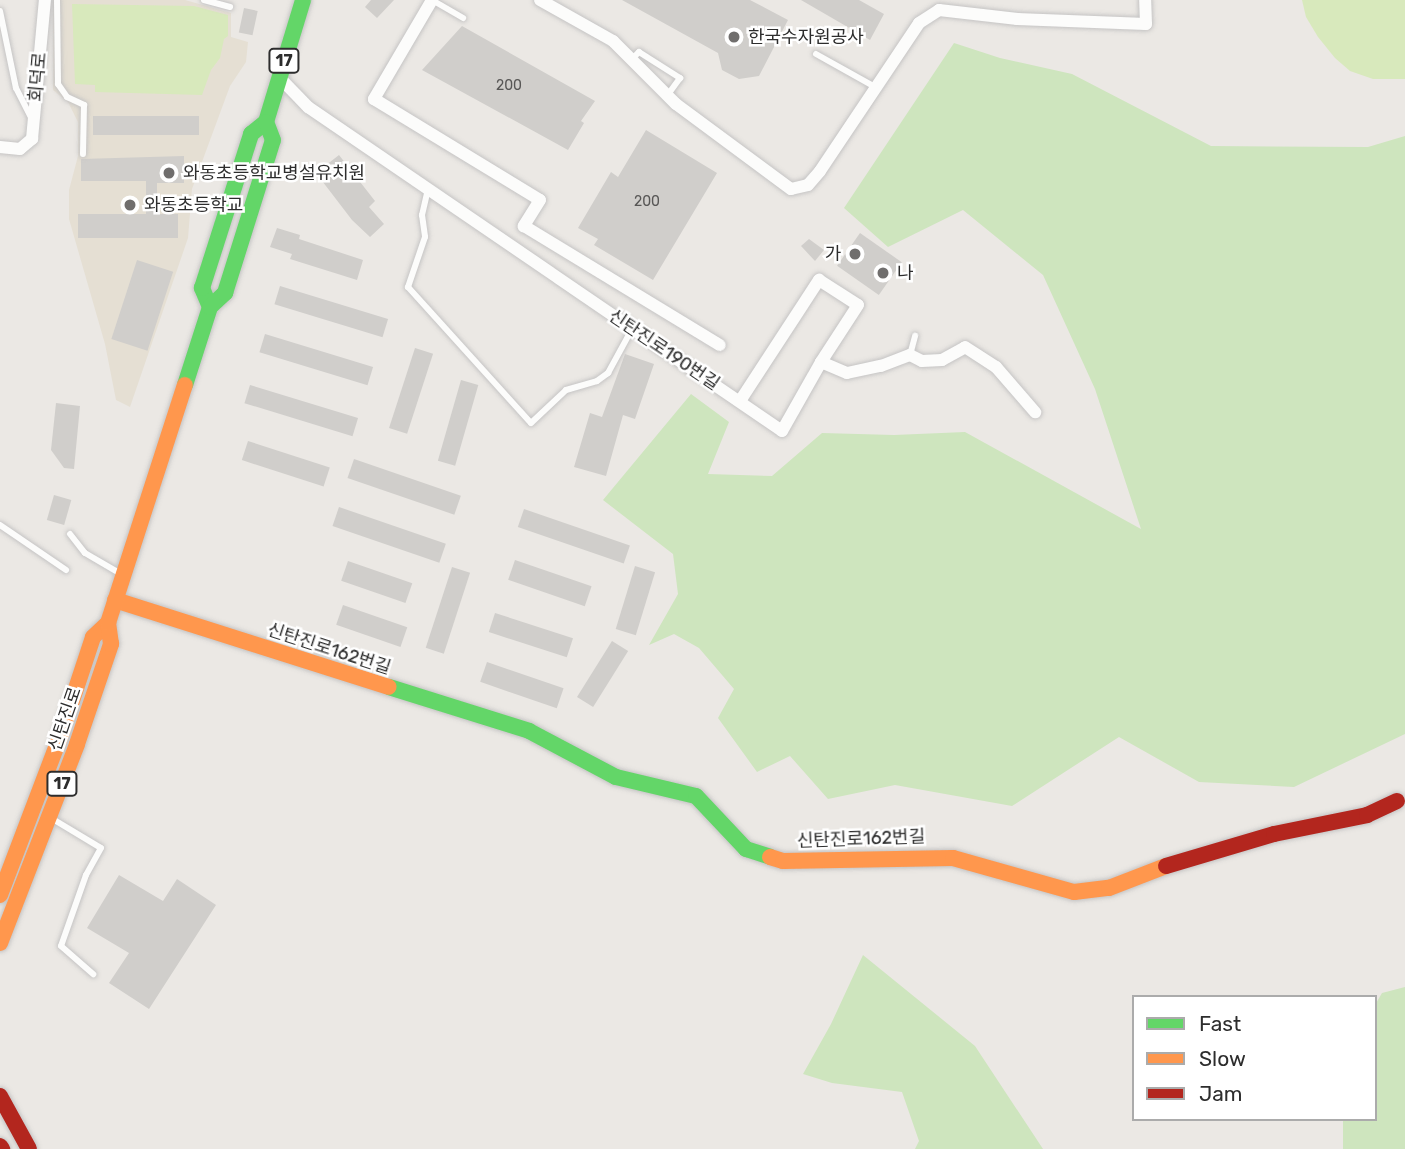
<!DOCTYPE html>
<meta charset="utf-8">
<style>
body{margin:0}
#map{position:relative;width:1405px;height:1149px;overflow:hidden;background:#ebe8e4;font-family:Rubik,"Noto Sans KR",sans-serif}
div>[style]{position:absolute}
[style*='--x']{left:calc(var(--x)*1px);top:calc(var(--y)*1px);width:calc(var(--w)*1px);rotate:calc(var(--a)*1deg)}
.education>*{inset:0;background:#e5dfd3}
.green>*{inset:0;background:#cee5be}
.pitch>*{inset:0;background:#d8e9bc}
.building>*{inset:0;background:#d0cecb;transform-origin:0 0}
.roads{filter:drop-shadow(0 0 2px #c5c4c4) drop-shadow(0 0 2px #c5c4c4)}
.lane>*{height:6px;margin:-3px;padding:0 3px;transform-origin:3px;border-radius:3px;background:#fcfcfb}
.street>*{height:12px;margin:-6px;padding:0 6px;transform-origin:6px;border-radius:6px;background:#fcfcfb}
.fast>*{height:16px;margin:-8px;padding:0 8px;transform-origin:8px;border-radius:8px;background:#63d668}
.slow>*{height:16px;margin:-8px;padding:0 8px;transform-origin:8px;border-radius:8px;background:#ff974d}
.jam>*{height:16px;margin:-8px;padding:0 8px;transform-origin:8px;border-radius:8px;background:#b3261e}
.dots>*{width:19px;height:19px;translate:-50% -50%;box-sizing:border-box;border:4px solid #fff;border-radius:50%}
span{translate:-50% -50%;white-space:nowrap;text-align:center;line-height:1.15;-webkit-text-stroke:5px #fff;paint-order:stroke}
.number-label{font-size:14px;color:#585756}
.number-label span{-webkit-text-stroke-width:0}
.shield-label span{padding:2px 5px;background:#fff;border:2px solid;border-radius:5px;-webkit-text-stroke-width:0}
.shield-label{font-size:16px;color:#2d2d2d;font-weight:700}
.poi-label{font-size:18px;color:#2d2d2d}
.left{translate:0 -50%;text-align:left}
.right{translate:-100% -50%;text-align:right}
.street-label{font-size:18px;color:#2d2d2d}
.legend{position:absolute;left:1132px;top:995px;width:245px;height:126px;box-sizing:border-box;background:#fff;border:2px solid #ababab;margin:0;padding:9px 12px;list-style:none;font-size:21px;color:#2d2d2d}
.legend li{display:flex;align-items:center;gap:14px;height:35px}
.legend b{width:35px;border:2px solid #ababab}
</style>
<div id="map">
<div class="education">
<div style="clip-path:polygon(53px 0,185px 0,231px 13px,231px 37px,248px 42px,246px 62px,230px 86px,192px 189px,188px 238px,130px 407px,116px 400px,105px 344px,69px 219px,69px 190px,78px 156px,78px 122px,68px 102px,53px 90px)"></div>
</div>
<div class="green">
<div style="clip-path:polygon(954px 43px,1000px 58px,1072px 74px,1211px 146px,1368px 147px,1405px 136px,1405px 734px,1294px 787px,1199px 782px,1119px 737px,1012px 806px,895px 785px,828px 799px,790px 756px,757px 772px,718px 718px,734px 689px,699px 648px,674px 634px,649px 645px,678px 594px,673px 554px,603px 500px,691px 394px,729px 422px,708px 474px,772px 476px,822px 433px,894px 435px,965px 432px,1141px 529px,1095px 389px,1043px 275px,963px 210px,888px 247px,844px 208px)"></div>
<div style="clip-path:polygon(863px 955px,975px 1046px,1043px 1149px,915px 1149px,919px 1141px,902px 1092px,832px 1083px,803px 1074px,831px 1024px)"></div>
<div style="clip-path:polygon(1405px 987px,1405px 1149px,1343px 1149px,1343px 1119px,1375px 1119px,1375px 1005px,1382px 993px)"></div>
</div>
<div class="pitch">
<div style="clip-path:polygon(1302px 0,1405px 0,1405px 79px,1373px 79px,1350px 71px,1335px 58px,1318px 37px,1306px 17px)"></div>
<div style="clip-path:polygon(72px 4px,194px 6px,228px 15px,228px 36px,224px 39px,220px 58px,211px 70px,202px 95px,95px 92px,95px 85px,75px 84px)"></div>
</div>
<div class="building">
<div style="clip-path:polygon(371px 0,394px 0,377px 18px,365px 7px)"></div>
<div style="clip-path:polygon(622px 0,750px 0,788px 20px,759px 76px,739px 79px,722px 70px,718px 53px)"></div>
<div style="clip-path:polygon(801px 0,859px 0,884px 14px,870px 40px)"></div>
<div style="left:244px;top:8px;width:14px;height:25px;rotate:12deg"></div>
<div style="clip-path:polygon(462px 26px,595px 101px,581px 121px,584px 123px,568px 150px,422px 70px)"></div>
<div style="left:93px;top:116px;width:106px;height:19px"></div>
<div style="clip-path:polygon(646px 130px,717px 173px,653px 280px,594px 245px,598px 239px,578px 228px,611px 172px,618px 177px)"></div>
<div style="clip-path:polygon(339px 155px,375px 201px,369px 207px,384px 224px,370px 237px,352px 220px,316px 173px)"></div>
<div style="clip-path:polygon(184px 156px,184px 183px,157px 183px,157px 214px,178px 214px,178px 238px,78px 238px,78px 214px,146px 214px,146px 181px,81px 181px,81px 159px)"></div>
<div style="clip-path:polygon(277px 228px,300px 235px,299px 239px,363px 260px,357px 280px,290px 259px,292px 254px,270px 247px)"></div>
<div style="left:860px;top:233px;width:51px;height:40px;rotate:35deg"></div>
<div style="clip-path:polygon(809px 239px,824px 250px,815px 261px,801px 246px)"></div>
<div style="left:137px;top:260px;width:38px;height:83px;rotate:18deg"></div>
<div style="left:280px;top:286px;width:113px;height:19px;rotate:17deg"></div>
<div style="left:265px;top:334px;width:113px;height:19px;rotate:17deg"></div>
<div style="left:415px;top:348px;width:19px;height:84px;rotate:18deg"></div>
<div style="clip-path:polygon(625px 354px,654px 364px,635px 419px,623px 415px,606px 476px,574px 467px,590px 413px,602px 417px)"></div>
<div style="left:461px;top:380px;width:18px;height:84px;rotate:16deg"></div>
<div style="left:250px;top:385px;width:113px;height:19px;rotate:17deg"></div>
<div style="clip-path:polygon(56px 403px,80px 406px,74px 469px,64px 468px,51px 450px)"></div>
<div style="left:248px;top:441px;width:86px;height:20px;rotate:18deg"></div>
<div style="left:354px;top:459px;width:113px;height:20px;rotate:19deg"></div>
<div style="left:54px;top:495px;width:18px;height:26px;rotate:16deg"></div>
<div style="left:339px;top:507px;width:113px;height:20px;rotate:19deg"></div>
<div style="left:524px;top:509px;width:112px;height:19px;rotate:19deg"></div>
<div style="left:515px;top:560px;width:81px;height:21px;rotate:19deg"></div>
<div style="left:348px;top:561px;width:68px;height:21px;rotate:19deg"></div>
<div style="left:635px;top:566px;width:21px;height:66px;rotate:17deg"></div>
<div style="left:452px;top:567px;width:19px;height:85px;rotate:18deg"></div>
<div style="left:343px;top:605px;width:68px;height:21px;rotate:19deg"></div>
<div style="left:495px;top:613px;width:82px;height:20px;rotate:18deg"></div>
<div style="left:612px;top:641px;width:19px;height:66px;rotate:32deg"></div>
<div style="left:487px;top:662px;width:81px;height:21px;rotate:19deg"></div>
<div style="clip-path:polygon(119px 875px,163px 901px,177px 879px,216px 905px,149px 1009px,109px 983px,129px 953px,87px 928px)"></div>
</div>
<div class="roads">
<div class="lane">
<div style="--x:57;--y:0;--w:84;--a:89.3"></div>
<div style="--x:58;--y:84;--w:16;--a:55"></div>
<div style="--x:67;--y:97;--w:19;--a:25"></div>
<div style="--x:84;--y:105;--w:49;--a:91.2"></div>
<div style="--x:204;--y:0;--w:27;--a:15"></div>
<div style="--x:432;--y:0;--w:36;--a:30"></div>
<div style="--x:0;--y:11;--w:79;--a:78.3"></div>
<div style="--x:16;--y:88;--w:35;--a:63"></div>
<div style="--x:816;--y:54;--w:68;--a:29.2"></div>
<div style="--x:632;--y:59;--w:10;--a:-45"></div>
<div style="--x:639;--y:52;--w:49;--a:32.4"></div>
<div style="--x:680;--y:78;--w:22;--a:126"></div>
<div style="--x:428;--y:189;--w:27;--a:103"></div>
<div style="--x:422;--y:215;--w:22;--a:82"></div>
<div style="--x:425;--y:237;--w:53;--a:108.8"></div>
<div style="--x:408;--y:287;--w:183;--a:47.9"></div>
<div style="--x:531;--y:423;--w:48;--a:-43.3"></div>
<div style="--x:566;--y:390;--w:32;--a:-16"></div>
<div style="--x:597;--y:381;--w:14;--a:-36"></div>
<div style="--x:608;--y:373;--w:50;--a:-61.4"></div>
<div style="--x:910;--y:355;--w:20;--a:-75"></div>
<div style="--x:0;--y:525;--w:80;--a:34.3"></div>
<div style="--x:70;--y:534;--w:24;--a:52"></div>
<div style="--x:85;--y:553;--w:42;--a:30.3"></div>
<div style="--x:51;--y:818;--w:58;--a:31"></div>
<div style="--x:101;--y:848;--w:31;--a:119"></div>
<div style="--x:86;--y:875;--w:75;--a:109.4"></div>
<div style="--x:61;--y:946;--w:43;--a:41.2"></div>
</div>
<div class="street">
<div style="--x:432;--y:0;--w:115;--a:120.4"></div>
<div style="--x:374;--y:99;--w:194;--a:31.3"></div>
<div style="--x:540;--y:200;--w:31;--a:122"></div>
<div style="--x:524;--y:226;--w:229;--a:31.3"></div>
<div style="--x:540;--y:0;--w:84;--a:29.3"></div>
<div style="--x:613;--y:41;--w:89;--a:45"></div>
<div style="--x:676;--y:104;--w:143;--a:36.5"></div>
<div style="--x:791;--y:189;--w:17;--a:-13"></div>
<div style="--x:808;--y:185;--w:18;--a:-49"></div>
<div style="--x:820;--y:171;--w:178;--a:-56.2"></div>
<div style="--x:919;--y:23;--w:24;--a:-33"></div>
<div style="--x:939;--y:10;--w:79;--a:6.6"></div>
<div style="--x:1017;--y:19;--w:129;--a:2.2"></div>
<div style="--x:1146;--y:24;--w:24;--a:-92"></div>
<div style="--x:279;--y:77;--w:42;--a:46"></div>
<div style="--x:308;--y:107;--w:574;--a:34.35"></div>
<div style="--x:782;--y:431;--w:79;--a:-60.5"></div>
<div style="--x:821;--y:362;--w:28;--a:23"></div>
<div style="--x:847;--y:373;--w:35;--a:-12"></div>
<div style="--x:881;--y:366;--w:31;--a:-21"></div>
<div style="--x:910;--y:355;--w:13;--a:27"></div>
<div style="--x:922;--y:361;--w:20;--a:-3"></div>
<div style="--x:942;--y:360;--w:26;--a:-29"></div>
<div style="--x:965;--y:347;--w:37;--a:33"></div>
<div style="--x:996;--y:367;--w:60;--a:49.1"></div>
<div style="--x:0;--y:147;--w:20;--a:6"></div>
<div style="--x:20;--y:149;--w:16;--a:-40"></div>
<div style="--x:32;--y:139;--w:140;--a:-84.7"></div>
<div style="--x:740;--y:401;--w:145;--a:-56.9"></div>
<div style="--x:819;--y:280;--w:46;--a:32.7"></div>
<div style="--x:858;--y:305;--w:68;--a:123"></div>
</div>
<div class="fast">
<div style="--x:210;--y:307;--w:21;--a:-113"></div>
<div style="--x:202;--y:288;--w:162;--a:-72.3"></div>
<div style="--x:251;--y:134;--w:19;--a:-39"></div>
<div style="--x:266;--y:122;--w:127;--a:-73.1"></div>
<div style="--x:185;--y:385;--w:82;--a:-72.2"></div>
<div style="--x:210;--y:307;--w:21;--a:-43"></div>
<div style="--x:225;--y:293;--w:160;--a:-72.6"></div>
<div style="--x:273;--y:140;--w:19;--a:-111"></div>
<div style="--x:389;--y:687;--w:147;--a:17.4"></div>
<div style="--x:529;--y:731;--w:98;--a:27.9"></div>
<div style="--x:616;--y:777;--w:82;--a:13.4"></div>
<div style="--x:696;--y:796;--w:73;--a:46.7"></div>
<div style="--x:746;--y:849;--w:25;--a:18"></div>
</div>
<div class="slow">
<div style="--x:115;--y:600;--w:287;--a:17.6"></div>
<div style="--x:770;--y:857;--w:14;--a:17"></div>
<div style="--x:783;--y:861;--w:170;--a:-1"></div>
<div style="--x:953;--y:858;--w:126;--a:15.7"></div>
<div style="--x:1074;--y:892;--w:35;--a:-7"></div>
<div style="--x:1109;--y:888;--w:61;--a:-21.1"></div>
<div style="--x:0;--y:895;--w:166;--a:-69.2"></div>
<div style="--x:59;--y:740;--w:108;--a:-71.7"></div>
<div style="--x:93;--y:637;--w:21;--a:-43"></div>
<div style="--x:0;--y:943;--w:213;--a:-68.8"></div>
<div style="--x:77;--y:744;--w:106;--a:-71.2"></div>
<div style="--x:111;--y:644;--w:21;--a:-98"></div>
<div style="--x:108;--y:623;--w:250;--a:-72.1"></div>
</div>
<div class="jam">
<div style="--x:1166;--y:866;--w:113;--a:-16.5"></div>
<div style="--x:1274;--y:834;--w:95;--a:-11.5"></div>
<div style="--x:1367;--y:815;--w:33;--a:-25"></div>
<div style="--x:0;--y:1096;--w:60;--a:61.3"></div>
<div style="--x:0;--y:1146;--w:4;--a:56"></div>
</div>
</div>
<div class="dots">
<div style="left:734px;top:37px;background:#706e6d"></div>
<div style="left:169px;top:173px;background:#706e6d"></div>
<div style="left:130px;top:205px;background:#706e6d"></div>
<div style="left:855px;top:254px;background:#706e6d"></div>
<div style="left:883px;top:273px;background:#706e6d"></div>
</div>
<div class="number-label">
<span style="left:509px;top:86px">200</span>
<span style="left:647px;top:202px">200</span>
</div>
<div class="shield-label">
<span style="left:284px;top:61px">17</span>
<span style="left:62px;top:784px">17</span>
</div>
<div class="poi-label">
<span class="left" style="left:748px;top:37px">한국수자원공사</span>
<span class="left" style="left:183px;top:173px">와동초등학교병설유치원</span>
<span class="left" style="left:144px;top:205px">와동초등학교</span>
<span class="right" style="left:841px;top:254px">가</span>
<span class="left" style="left:897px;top:273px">나</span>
</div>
<div class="street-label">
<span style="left:38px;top:77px;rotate:-85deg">회덕로</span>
<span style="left:664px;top:350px;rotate:34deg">신탄진로190번길</span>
<span style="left:329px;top:649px;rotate:18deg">신탄진로162번길</span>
<span style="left:65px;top:719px;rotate:-71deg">신탄진로</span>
<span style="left:861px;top:839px;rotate:-2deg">신탄진로162번길</span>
</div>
<ul class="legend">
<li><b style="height:9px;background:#63d668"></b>Fast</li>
<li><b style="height:9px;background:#ff974d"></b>Slow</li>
<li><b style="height:9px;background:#b3261e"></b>Jam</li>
</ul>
</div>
